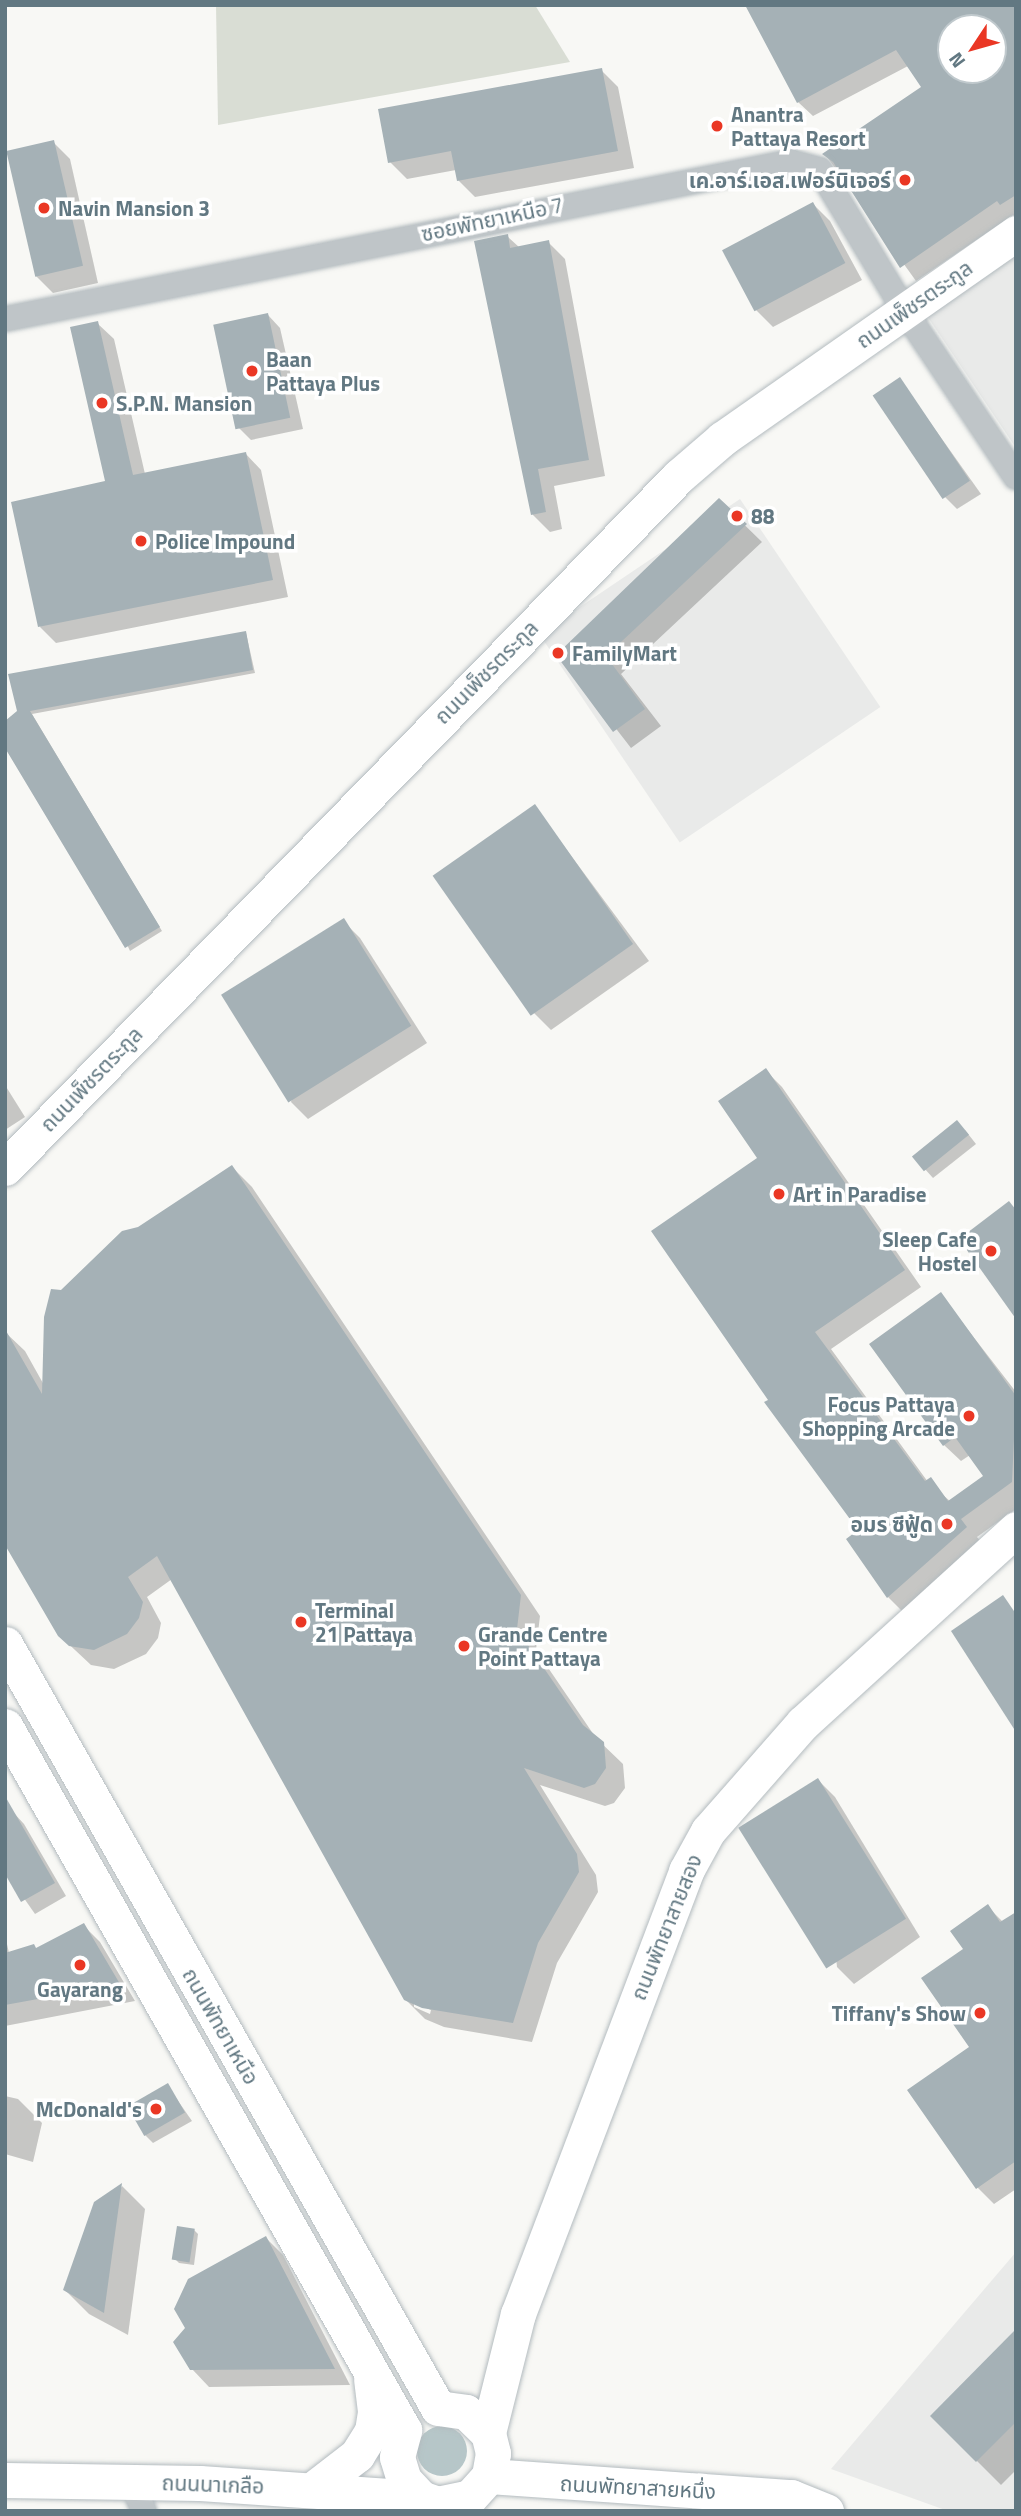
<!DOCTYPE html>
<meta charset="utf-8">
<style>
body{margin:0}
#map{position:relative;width:1021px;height:2516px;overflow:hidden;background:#f8f8f5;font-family:"Titillium Web","Noto Sans Thai",sans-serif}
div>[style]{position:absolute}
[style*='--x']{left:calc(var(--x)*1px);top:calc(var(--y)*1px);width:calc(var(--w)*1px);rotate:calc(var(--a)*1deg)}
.built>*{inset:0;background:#e9eae9;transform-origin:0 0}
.green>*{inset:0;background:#d9ddd4}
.water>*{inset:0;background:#b6c6c8}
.round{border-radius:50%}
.shadow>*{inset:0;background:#0003}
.building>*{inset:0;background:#a5b1b6;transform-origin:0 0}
.roads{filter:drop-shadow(0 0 2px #b3bbbf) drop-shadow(0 0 2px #b3bbbf)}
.street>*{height:24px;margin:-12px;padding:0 12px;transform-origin:12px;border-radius:12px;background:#bfc5c8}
.secondary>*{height:35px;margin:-17.5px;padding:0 17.5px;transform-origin:17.5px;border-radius:17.5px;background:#fff}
.dots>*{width:19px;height:19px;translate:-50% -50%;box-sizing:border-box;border:4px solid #fff;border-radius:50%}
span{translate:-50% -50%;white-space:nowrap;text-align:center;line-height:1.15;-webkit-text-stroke:7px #fff;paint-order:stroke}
.poi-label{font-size:21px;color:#627882;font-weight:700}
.left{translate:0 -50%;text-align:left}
.right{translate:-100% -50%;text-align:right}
.street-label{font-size:21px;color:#627882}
.frame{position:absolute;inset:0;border:7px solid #627882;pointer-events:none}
.north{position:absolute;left:937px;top:14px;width:70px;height:70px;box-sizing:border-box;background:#fff;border:2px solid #c0c9cd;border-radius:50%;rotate:234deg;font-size:19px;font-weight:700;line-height:28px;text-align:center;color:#627882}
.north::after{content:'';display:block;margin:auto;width:24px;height:32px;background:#ea3724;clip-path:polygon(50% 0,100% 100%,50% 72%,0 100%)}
</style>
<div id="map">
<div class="built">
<div style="clip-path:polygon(1016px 255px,1016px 448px,927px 316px)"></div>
<div style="left:740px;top:499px;width:251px;height:242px;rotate:56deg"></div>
<div style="clip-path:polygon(1016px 2252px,1016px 2511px,948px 2511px,831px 2469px)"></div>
</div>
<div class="green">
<div style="clip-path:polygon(216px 5px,535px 5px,570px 62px,218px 125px)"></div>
</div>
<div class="water">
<div class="round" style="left:417px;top:2426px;width:50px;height:50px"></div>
</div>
<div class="shadow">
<div style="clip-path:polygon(evenodd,747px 5px,1016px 5px,1016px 218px,1013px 215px,916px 281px,825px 154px,923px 87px,908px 66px,813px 116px,798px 102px,747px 5px,951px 28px,993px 28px,993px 70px,951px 70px,951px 28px)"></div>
<div style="clip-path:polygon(601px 70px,618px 87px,634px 168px,475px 197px,458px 180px,456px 170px,407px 179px,390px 162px)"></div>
<div style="clip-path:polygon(53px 142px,70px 159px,98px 283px,53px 293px,36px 276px)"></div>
<div style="clip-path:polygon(813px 204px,830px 221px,862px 280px,773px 327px,756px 310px,724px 251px)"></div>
<div style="clip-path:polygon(507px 236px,520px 248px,548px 242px,565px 259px,605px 476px,554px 486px,562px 529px,550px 532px,533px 515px)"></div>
<div style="clip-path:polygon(268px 315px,280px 328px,303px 429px,251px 440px,238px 427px)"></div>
<div style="clip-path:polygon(97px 323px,114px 339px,145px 474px,245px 453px,261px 470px,288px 597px,56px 643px,40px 627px,107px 483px)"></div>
<div style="clip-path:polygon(900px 380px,981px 494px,957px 509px,945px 497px)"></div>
<div style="clip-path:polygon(719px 500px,762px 542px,621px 674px,661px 726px,631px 748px,559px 655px)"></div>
<div style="clip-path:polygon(246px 633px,255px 673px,32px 714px,162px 931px,130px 951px,19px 712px)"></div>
<div style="clip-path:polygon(535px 807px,649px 961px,551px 1030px,534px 1013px)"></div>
<div style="clip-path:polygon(343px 921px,360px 938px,427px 1043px,308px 1119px,291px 1102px)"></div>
<div style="clip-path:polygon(765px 1070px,782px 1087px,921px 1287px,831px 1349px,928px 1482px,951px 1502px,986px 1477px,970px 1455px,961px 1461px,944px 1445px,941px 1295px,1016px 1392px,1016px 1509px,977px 1537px,983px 1544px,905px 1614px,888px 1597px,861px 1531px,770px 1400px,759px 1158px)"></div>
<div style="clip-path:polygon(5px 1085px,25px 1117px,5px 1130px)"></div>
<div style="clip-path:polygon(965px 1130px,976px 1144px,933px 1178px,914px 1157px)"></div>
<div style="clip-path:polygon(evenodd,232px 1167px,252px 1187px,540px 1616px,536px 1650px,596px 1738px,623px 1764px,625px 1788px,614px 1803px,605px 1806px,540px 1785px,596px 1875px,598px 1892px,557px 1963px,532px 2042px,444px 2027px,425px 2019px,405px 1999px,172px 1579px,147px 1597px,161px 1623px,158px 1638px,146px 1654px,114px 1669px,91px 1665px,59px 1635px,5px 1332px,25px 1351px,44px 1385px,62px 1292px,139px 1229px,232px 1167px,414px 2003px,431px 2010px,430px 2014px,414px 2007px,414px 2003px)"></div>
<div style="clip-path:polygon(818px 1780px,835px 1797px,920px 1937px,854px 1984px,837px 1967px)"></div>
<div style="clip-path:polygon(12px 1811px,24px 1824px,66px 1896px,35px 1914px,5px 1871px)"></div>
<div style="clip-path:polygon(988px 1907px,1003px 1922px,1016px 1914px,1016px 2189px,994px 2204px,977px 2187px,965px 1950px)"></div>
<div style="clip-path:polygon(84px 1926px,100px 1942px,135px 2001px,5px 2026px,5px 1935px,9px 1953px,37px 1950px)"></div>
<div style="clip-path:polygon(167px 2085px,192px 2121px,153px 2143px,145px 2135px)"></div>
<div style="clip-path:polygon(5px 2096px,18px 2099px,42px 2123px,33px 2162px,5px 2154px)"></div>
<div style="clip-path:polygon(122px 2186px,145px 2209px,128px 2335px,89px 2314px,65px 2290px)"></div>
<div style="clip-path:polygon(194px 2230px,198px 2234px,194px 2265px,179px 2263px,175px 2259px)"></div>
<div style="clip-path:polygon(266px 2238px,283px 2255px,350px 2385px,209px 2387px,192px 2369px)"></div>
<div style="clip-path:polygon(1016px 2331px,1016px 2470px,1001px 2485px,932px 2416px)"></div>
</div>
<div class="building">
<div style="clip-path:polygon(evenodd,745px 5px,1016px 5px,1016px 195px,1000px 205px,997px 201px,900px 268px,833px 162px,822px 154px,921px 87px,896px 50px,797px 103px,745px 5px,951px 28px,993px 28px,993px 70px,951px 70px,951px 28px)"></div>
<div style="clip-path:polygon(602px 68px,618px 151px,457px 181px,451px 151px,388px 163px,378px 109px)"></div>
<div style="left:54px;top:140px;width:129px;height:49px;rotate:77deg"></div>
<div style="left:813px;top:202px;width:69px;height:103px;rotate:62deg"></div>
<div style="clip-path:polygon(508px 234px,510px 248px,549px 240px,589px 460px,538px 469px,546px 512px,531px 515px,474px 241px)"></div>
<div style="left:268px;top:313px;width:107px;height:56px;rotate:78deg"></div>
<div style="clip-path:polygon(98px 321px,133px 475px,246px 452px,273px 580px,38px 627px,11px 502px,105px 481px,70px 327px)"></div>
<div style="left:900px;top:377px;width:125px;height:33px;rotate:56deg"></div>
<div style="clip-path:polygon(719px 498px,747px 524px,606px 656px,645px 709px,613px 732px,556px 655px)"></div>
<div style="clip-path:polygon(246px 631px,253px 670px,30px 711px,160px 927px,125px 948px,5px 748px,5px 721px,17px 711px,8px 674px)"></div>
<div style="left:535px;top:804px;width:171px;height:125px;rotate:55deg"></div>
<div style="left:344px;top:918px;width:127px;height:145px;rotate:58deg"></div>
<div style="clip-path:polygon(766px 1068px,905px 1270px,815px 1332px,925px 1481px,931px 1477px,948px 1501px,983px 1476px,955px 1437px,943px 1446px,869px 1344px,941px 1292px,1016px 1396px,1012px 1482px,961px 1519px,967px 1527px,887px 1598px,846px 1539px,858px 1530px,764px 1402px,768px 1400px,651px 1231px,757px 1158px,718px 1101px)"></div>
<div style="left:957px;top:1120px;width:19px;height:58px;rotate:51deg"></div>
<div style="clip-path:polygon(232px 1165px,521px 1595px,517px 1629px,583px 1725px,604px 1742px,606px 1768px,595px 1784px,584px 1788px,524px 1768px,577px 1854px,579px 1872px,538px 1943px,513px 2023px,422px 2008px,404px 2000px,157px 1556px,128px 1577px,143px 1602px,139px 1618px,127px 1634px,94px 1650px,69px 1646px,58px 1636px,5px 1545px,5px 1329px,42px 1394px,44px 1317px,51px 1289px,61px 1290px,122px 1231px,138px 1227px)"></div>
<div style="clip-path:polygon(1009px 1201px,1016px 1210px,1016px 1319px,959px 1239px)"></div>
<div style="clip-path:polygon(1003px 1595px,1016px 1614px,1016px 1732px,951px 1631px)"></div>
<div style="left:818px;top:1778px;width:166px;height:94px;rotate:58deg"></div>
<div style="clip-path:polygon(5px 1796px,55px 1883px,21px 1902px,5px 1874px)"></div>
<div style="clip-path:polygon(988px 1904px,1000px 1922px,1016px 1912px,1016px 2161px,976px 2189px,907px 2090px,969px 2047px,921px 1978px,963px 1949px,950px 1931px)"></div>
<div style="clip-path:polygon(84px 1923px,120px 1984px,5px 2005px,5px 1953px,34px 1944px,36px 1948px)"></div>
<div style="left:168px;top:2083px;width:34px;height:47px;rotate:60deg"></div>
<div style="clip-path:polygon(122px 2183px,104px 2313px,63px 2290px,94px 2202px)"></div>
<div style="left:177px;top:2226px;width:18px;height:34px;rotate:9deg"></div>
<div style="clip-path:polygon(266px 2236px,335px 2369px,190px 2370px,173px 2342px,185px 2328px,174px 2309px,188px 2279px)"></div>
<div style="clip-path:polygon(1016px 2329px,1016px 2422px,976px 2462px,930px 2416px)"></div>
</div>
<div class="roads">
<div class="street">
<div style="--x:5;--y:319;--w:802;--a:-11.3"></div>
<div style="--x:791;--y:162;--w:30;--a:15"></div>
<div style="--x:820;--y:170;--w:163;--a:59"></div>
<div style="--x:904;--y:310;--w:201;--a:56.2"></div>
<div style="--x:131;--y:2482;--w:32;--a:66"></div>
</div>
<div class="secondary">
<div style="--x:5;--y:1168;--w:966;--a:-45.75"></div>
<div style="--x:679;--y:476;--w:57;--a:-40.7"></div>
<div style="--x:722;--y:439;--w:359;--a:-35"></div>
<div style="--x:5;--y:1644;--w:878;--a:60.46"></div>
<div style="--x:438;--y:2408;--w:28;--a:8"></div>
<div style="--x:466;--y:2412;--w:30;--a:44"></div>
<div style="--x:488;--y:2433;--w:21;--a:76"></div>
<div style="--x:493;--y:2453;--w:23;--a:100"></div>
<div style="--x:489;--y:2476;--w:28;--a:132"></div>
<div style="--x:470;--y:2497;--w:33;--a:168"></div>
<div style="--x:438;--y:2504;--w:18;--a:-161"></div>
<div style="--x:421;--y:2498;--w:25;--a:-133"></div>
<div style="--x:404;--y:2480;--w:24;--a:-107"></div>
<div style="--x:397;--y:2457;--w:28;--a:-75"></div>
<div style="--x:404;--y:2430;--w:809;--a:-119.54"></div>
<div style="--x:488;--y:2433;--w:123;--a:-75.9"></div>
<div style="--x:518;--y:2314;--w:474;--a:-69.2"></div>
<div style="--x:686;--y:1871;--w:46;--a:-61.2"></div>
<div style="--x:708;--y:1831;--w:144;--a:-48.7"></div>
<div style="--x:803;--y:1723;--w:288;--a:-42.3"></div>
<div style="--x:489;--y:2476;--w:303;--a:4"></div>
<div style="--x:791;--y:2497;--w:38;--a:22"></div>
<div style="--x:5;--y:2480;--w:195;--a:0.9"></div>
<div style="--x:200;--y:2483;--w:222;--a:3.9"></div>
<div style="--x:313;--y:2489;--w:56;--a:-37.7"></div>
<div style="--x:357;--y:2455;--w:28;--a:-58"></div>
<div style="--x:372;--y:2431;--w:20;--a:-81"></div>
<div style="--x:375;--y:2411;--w:32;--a:-97"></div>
</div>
</div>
<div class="dots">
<div style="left:717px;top:126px;background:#ea3724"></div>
<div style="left:905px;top:180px;background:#ea3724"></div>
<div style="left:44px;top:208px;background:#ea3724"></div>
<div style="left:252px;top:371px;background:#ea3724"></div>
<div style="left:102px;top:403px;background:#ea3724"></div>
<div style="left:737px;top:516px;background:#ea3724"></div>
<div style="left:141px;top:541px;background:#ea3724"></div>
<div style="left:558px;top:653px;background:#ea3724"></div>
<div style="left:779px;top:1194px;background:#ea3724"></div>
<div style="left:991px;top:1251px;background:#ea3724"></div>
<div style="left:969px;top:1416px;background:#ea3724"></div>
<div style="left:947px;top:1524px;background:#ea3724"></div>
<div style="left:301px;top:1622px;background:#ea3724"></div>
<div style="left:464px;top:1646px;background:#ea3724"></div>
<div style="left:80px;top:1965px;background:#ea3724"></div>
<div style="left:980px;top:2013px;background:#ea3724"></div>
<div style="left:156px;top:2109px;background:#ea3724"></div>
</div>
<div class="poi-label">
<span class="left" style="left:731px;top:126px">Anantra<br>Pattaya Resort</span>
<span class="right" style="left:891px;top:180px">เค.อาร์.เอส.เฟอร์นิเจอร์</span>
<span class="left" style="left:58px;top:208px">Navin Mansion 3</span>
<span class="left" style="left:266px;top:371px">Baan<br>Pattaya Plus</span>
<span class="left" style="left:116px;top:403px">S.P.N. Mansion</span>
<span class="left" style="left:751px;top:516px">88</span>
<span class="left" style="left:155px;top:541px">Police Impound</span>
<span class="left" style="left:572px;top:653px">FamilyMart</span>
<span class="left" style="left:793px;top:1194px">Art in Paradise</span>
<span class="right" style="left:977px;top:1251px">Sleep Cafe<br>Hostel</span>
<span class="right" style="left:955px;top:1416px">Focus Pattaya<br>Shopping Arcade</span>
<span class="right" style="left:933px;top:1524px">อมร ซีฟู้ด</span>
<span class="left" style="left:315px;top:1622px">Terminal<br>21 Pattaya</span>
<span class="left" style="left:478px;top:1646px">Grande Centre<br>Point Pattaya</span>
<span style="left:80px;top:1989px">Gayarang</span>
<span class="right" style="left:966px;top:2013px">Tiffany's Show</span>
<span class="right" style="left:142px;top:2109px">McDonald's</span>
</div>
<div class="street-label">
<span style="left:492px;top:219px;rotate:-12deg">ซอยพัทยาเหนือ 7</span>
<span style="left:914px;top:304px;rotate:-35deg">ถนนเพ็ชรตระกูล</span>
<span style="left:486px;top:672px;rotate:-45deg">ถนนเพ็ชรตระกูล</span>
<span style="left:91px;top:1079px;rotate:-46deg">ถนนเพ็ชรตระกูล</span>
<span style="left:666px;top:1927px;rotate:-68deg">ถนนพัทยาสายสอง</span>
<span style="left:221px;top:2026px;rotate:60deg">ถนนพัทยาเหนือ</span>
<span style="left:213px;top:2484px;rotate:2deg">ถนนนาเกลือ</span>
<span style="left:638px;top:2487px;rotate:3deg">ถนนพัทยาสายหนึ่ง</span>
</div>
<div class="frame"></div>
<div class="north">N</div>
</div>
